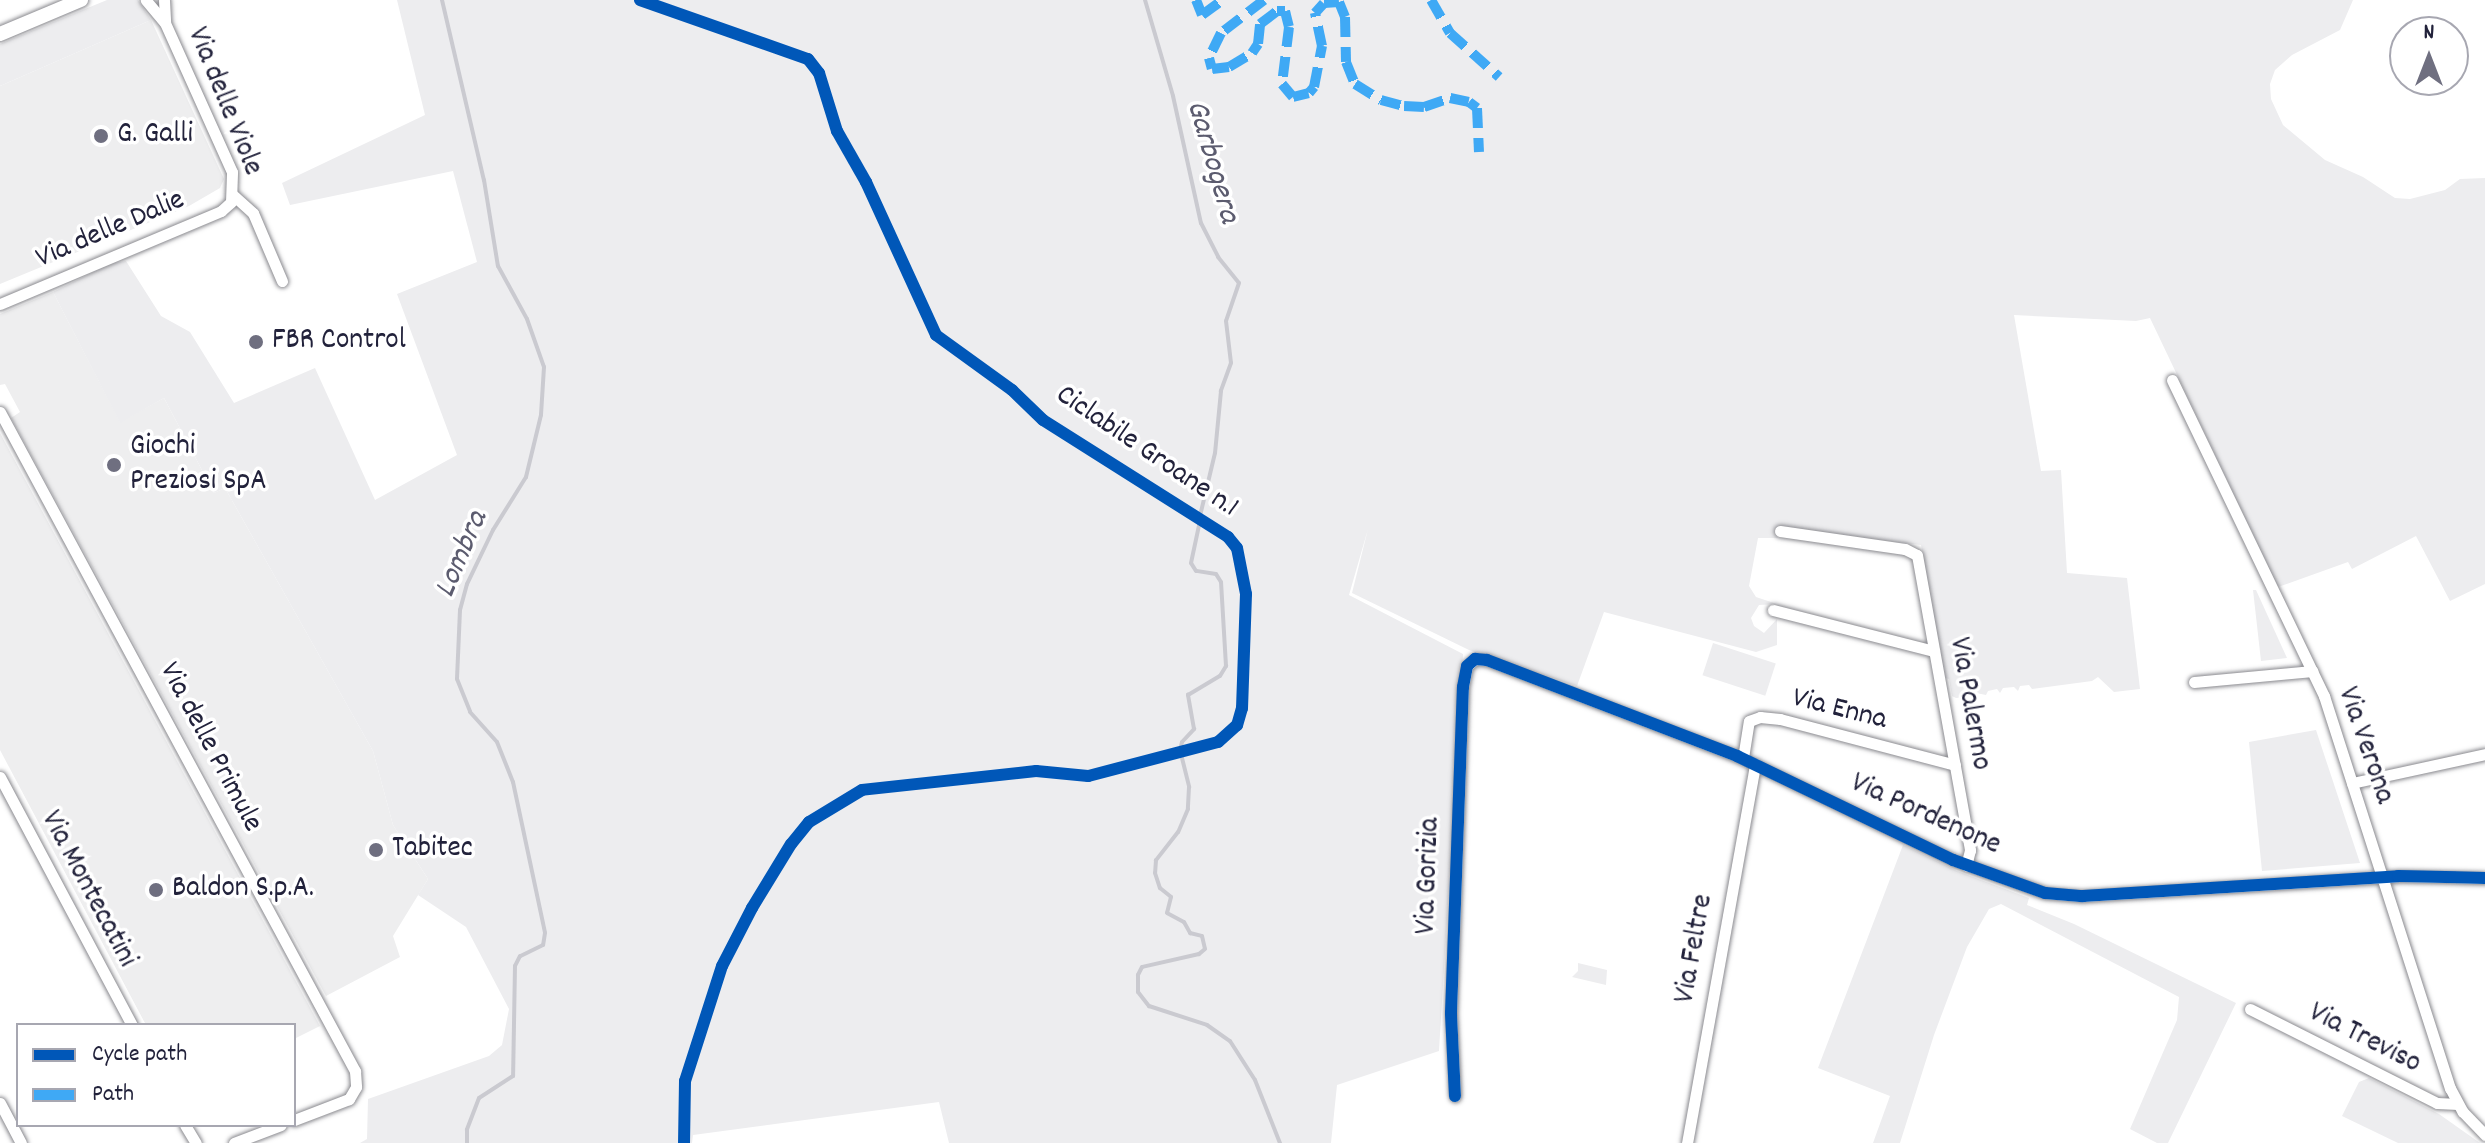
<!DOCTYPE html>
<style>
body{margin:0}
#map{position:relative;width:2485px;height:1143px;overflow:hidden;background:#fff;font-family:Dekko,sans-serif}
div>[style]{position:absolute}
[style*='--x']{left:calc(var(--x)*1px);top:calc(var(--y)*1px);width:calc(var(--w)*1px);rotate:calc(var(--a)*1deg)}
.built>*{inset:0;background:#eeeeef}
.green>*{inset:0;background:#ededef;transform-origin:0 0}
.stream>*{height:4px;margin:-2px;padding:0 2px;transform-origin:2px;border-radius:2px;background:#cacad0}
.roads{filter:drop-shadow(0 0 2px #8a8a8f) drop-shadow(0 0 2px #8a8a8f)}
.minor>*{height:11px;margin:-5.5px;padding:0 5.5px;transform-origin:5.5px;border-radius:5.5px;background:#fff}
.tertiary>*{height:14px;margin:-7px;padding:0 7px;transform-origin:7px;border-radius:7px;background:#fff}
.quiet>*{height:10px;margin-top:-5px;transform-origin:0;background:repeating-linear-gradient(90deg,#3fa9f5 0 20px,transparent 0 30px)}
.cycleway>*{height:12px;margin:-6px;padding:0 6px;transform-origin:6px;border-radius:6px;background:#0057b8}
.dots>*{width:22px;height:22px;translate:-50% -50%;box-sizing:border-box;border:4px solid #fff;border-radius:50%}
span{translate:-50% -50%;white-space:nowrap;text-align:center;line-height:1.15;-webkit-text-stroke:7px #fff;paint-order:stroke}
.street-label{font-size:30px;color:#22223b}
.poi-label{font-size:30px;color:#22223b}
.left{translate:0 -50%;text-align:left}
.water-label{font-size:32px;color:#5c5c6f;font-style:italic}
.legend{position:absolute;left:16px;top:1023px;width:280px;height:104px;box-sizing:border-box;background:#fff;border:2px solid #a7a7b1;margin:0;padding:10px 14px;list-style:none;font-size:24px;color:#22223b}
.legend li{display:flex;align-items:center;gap:16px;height:40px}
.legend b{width:40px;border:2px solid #a7a7b1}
.north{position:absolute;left:2389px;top:16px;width:80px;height:80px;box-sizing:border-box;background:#fff;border:2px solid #a7a7b1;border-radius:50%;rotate:0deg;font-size:22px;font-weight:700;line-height:32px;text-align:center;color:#22223b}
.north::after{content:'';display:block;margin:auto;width:28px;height:36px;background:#6f6f80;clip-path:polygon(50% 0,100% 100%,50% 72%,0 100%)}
</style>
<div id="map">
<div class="built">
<div style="clip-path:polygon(151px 20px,224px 179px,220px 188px,189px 206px,0 284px,0 86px)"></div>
<div style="clip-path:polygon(53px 292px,120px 422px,164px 398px,214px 493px,225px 488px,373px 751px,393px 825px,428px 879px,393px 936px,400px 957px,326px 996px,11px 418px,20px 412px,5px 384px,0 385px,0 314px)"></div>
<div style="clip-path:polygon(0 433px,320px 1026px,294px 1039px,294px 1025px,146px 1025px,0 750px)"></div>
</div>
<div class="green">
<div style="clip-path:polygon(107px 0,138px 0,151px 20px,0 86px,0 44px)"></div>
<div style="clip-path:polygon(397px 0,2353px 0,2340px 30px,2292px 55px,2275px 70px,2270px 84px,2271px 99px,2283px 125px,2325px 160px,2363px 177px,2395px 198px,2410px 199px,2445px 190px,2460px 179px,2485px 178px,2485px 584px,2450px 601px,2416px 536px,2352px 569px,2348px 562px,2278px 587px,2150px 318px,2136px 321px,2014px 315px,2041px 471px,2061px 470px,2067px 573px,2127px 578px,2140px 689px,2114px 692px,2098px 677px,2092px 681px,2032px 689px,2029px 685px,2020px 686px,2018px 691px,2014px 687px,2003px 688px,2000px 693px,1997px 689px,1988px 691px,1986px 695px,1971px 692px,1970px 697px,1956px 698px,1952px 696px,1949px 679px,1945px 678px,1921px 545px,1782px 528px,1776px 531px,1778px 538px,1758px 538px,1749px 586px,1756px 597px,1777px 604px,1759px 605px,1751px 618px,1754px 626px,1764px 633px,1777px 619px,1777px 645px,1756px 652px,1604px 612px,1577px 686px,1469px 650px,1352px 593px,1368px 529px,1349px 595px,1463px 654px,1439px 1051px,1337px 1085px,1331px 1143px,949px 1143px,939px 1102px,693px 1135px,692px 1143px,360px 1143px,367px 1139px,368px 1099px,489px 1056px,502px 1045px,509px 1009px,466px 927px,418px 895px,428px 879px,393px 825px,373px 751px,225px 488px,214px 493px,164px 398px,120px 423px,53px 292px,112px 263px,126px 261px,161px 316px,190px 332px,234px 403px,315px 368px,375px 500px,457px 455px,397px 294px,477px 262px,453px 171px,290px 205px,282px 183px,425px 115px)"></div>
<div style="clip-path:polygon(2253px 590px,2256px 590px,2287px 658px,2261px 661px)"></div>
<div style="left:1713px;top:643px;width:66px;height:34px;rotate:18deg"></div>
<div style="clip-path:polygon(2316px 730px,2360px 863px,2262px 871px,2249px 742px)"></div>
<div style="clip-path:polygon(1903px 845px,1957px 871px,2029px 898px,2027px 905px,2074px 924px,2236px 1003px,2168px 1143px,2157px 1143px,2130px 1129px,2177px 1020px,2179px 997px,2001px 904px,1989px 909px,1967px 947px,1934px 1035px,1900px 1143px,1873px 1143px,1890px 1096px,1818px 1068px)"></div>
<div style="clip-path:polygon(1578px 963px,1607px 970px,1606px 985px,1572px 977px,1578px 971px)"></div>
<div style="clip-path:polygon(2369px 1078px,2439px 1114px,2480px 1143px,2398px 1143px,2342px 1116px,2359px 1082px)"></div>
</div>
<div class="stream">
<div style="--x:442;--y:0;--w:185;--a:76.9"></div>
<div style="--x:484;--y:180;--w:87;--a:80.8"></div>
<div style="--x:498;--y:266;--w:60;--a:61.3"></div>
<div style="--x:527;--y:319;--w:51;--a:70.5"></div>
<div style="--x:544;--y:367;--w:48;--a:93.6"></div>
<div style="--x:541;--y:415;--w:64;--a:103.6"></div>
<div style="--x:526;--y:477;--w:62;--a:121.9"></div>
<div style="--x:493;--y:530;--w:60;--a:115.7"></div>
<div style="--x:467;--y:584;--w:27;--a:105"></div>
<div style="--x:460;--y:610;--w:69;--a:92.5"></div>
<div style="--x:457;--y:679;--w:35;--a:68"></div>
<div style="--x:470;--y:712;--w:40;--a:48"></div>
<div style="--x:497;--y:742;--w:43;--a:68.2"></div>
<div style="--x:513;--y:782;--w:154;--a:78"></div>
<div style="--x:545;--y:933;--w:12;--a:99"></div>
<div style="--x:543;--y:945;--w:25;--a:154"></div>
<div style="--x:520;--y:956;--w:11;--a:117"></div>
<div style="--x:515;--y:966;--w:110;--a:91"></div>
<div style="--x:513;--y:1076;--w:40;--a:147.1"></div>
<div style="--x:479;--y:1098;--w:34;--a:111"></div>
<div style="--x:467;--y:1130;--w:13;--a:90"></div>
<div style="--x:1145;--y:0;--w:100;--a:73.7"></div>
<div style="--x:1173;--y:96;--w:130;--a:77.6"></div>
<div style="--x:1201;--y:223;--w:38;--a:63"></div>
<div style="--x:1218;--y:257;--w:33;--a:51"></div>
<div style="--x:1239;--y:283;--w:40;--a:108.9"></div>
<div style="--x:1226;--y:321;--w:42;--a:83.2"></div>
<div style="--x:1231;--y:363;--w:30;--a:110"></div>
<div style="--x:1221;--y:391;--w:62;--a:95.5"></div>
<div style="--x:1215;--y:453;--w:65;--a:103.4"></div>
<div style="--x:1180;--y:750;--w:8;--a:-76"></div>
<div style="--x:1182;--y:742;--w:18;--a:-47"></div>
<div style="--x:1194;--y:729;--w:35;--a:-100"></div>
<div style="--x:1188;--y:695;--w:37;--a:-31"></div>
<div style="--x:1220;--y:676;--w:12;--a:-59"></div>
<div style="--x:1226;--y:666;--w:84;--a:-93.4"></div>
<div style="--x:1221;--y:582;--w:9;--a:-122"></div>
<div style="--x:1216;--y:574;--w:20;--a:-171"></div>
<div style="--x:1196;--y:571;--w:9;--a:-122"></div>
<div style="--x:1191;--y:563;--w:39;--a:-78"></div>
<div style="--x:1182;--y:758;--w:30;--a:76"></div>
<div style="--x:1189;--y:787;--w:22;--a:93"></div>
<div style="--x:1188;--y:809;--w:25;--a:113"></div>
<div style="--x:1178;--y:832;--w:36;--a:128"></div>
<div style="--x:1156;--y:860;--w:13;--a:94"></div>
<div style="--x:1155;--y:873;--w:16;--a:72"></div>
<div style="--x:1160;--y:888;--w:14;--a:39"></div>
<div style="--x:1171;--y:897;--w:16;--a:104"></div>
<div style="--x:1167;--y:913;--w:19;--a:28"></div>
<div style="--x:1184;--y:922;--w:13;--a:61"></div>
<div style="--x:1190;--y:933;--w:12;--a:14"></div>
<div style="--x:1202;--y:936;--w:13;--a:77"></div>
<div style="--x:1205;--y:949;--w:8;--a:140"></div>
<div style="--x:1199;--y:954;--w:58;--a:167.2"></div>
<div style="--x:1142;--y:967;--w:9;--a:117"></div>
<div style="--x:1138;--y:975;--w:17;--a:90"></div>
<div style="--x:1138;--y:992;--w:18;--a:52"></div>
<div style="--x:1149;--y:1006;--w:61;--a:18.1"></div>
<div style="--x:1207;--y:1025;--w:28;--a:35"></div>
<div style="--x:1230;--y:1041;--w:46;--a:57.3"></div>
<div style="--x:1255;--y:1080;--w:68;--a:68.4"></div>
</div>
<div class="roads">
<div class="minor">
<div style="--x:164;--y:0;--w:22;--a:87"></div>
<div style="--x:233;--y:195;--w:27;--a:42"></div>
<div style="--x:253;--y:213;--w:74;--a:66.9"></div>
<div style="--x:0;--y:304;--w:240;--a:-22.8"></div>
<div style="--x:221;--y:211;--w:13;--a:-42"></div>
<div style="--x:231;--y:202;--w:30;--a:-88"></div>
<div style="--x:232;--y:172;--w:163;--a:-114.2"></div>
<div style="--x:165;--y:23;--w:30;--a:-130"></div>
<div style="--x:2172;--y:380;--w:351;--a:64.3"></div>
<div style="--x:2324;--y:696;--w:412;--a:72.2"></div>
<div style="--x:2450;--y:1088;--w:27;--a:62"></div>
<div style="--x:2463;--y:1112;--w:32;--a:46"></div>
<div style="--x:0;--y:412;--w:749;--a:61.69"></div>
<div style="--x:355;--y:1071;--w:16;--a:86"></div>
<div style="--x:356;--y:1087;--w:14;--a:120"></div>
<div style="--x:349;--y:1099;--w:59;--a:159.1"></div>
<div style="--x:1780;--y:531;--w:126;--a:8.2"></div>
<div style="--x:1905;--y:549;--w:13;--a:27"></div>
<div style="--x:1917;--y:555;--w:300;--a:79.8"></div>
<div style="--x:1970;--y:850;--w:16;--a:104"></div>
<div style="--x:1773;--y:610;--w:166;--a:14.3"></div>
<div style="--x:2194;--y:682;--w:119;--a:-5.3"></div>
<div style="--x:1743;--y:758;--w:37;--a:-81"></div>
<div style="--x:1749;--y:721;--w:12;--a:-20"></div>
<div style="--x:1760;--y:717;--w:20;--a:6"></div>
<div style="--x:1780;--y:719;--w:181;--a:14.7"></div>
<div style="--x:0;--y:777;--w:281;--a:62"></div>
<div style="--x:2352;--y:783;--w:136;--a:-12.3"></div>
<div style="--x:2250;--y:1009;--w:209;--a:26.7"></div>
<div style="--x:2437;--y:1103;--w:21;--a:3"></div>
<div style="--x:1455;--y:1096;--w:83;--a:-92.8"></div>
<div style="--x:1451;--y:1013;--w:326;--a:-87.9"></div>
<div style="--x:1463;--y:687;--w:21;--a:-79"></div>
<div style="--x:1467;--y:666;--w:11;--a:-41"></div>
<div style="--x:1475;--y:659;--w:12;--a:5"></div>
<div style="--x:1487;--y:660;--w:268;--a:21"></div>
<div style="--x:1737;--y:756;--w:240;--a:25.7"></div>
<div style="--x:1953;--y:860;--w:98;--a:19.7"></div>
<div style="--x:2045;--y:893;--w:38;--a:5"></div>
<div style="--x:2083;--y:896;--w:316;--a:-3.6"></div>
<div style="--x:2398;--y:876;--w:87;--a:1.3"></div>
<div style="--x:0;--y:1103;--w:45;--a:62.3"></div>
<div style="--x:185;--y:1125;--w:21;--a:59"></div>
<div style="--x:234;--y:1143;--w:50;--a:-21"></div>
<div style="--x:1687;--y:1143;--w:385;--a:-79.8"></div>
</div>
<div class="tertiary">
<div style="--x:0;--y:34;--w:88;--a:-22.8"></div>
</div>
</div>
<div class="quiet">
<div style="--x:1196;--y:0;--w:16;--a:68"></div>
<div style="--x:1202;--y:15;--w:26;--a:-36"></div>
<div style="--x:1264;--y:0;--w:54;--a:142.5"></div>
<div style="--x:1221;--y:33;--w:28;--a:116"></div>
<div style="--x:1209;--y:58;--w:11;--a:75"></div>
<div style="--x:1212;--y:69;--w:17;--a:-7"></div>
<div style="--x:1229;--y:67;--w:27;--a:-31"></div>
<div style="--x:1252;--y:53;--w:11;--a:-56"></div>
<div style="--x:1258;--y:44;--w:20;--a:-84"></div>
<div style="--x:1260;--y:24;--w:21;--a:-37"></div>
<div style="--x:1277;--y:11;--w:8;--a:0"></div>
<div style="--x:1285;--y:11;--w:16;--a:76"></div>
<div style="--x:1289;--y:27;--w:57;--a:97"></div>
<div style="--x:1282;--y:84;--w:17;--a:50"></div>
<div style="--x:1293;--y:97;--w:16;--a:-14"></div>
<div style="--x:1309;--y:93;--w:8;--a:-50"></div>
<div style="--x:1314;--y:87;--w:42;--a:-79"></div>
<div style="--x:1322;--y:46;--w:34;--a:-102"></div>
<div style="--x:1315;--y:13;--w:13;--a:-48"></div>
<div style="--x:1324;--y:3;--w:15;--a:-4"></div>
<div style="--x:1339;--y:2;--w:16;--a:68"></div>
<div style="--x:1345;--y:17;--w:45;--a:88.7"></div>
<div style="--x:1346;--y:62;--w:24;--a:68"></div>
<div style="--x:1355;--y:84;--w:31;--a:32"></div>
<div style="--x:1381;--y:100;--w:24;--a:15"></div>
<div style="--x:1404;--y:106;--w:20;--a:3"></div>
<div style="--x:1424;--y:107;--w:28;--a:-19"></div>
<div style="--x:1450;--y:98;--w:19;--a:12"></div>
<div style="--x:1469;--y:102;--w:10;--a:37"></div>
<div style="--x:1477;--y:108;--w:44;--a:87.4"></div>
<div style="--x:1431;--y:0;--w:38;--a:60"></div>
<div style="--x:1450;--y:33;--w:66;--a:41.9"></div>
</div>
<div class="cycleway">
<div style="--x:640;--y:0;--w:178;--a:19.4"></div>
<div style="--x:808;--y:59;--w:18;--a:52"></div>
<div style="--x:819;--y:73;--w:61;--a:72.8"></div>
<div style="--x:837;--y:131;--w:59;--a:60.4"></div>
<div style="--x:866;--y:182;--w:168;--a:65.4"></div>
<div style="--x:936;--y:335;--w:94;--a:35.9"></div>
<div style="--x:1012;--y:390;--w:43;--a:44.1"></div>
<div style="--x:1043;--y:420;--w:219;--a:32.3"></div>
<div style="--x:1228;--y:537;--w:14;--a:51"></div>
<div style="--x:1237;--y:548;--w:47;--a:78.9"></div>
<div style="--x:1246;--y:594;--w:114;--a:92"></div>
<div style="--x:1242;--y:708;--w:18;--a:106"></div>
<div style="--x:1237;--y:725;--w:25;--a:138"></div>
<div style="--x:1218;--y:742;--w:134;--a:165.3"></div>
<div style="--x:1088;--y:776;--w:52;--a:-174.5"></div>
<div style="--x:1036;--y:771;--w:175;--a:173.8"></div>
<div style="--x:862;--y:790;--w:62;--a:148.9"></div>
<div style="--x:809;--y:822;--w:28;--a:129"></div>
<div style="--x:791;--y:844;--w:75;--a:121.4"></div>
<div style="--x:752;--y:908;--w:65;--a:117.3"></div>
<div style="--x:722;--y:966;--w:121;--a:107.8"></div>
<div style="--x:685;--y:1081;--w:62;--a:90.9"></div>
<div style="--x:1455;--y:1096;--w:83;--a:-92.8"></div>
<div style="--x:1451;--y:1013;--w:326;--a:-87.9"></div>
<div style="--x:1463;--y:687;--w:21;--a:-79"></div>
<div style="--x:1467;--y:666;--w:11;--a:-41"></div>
<div style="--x:1475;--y:659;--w:12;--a:5"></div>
<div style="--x:1487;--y:660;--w:268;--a:21"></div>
<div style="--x:1737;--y:756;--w:240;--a:25.7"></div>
<div style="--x:1953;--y:860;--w:98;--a:19.7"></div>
<div style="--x:2045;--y:893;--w:38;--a:5"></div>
<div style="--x:2083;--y:896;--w:316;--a:-3.6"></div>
<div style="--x:2398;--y:876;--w:87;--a:1.3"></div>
</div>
<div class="dots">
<div style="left:101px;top:136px;background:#6f6f80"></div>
<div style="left:256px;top:342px;background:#6f6f80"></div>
<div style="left:114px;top:465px;background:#6f6f80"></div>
<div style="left:376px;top:850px;background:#6f6f80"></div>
<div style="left:156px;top:890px;background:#6f6f80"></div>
</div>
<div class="street-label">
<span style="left:223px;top:102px;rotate:68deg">Via delle Viole</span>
<span style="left:111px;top:231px;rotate:-23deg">Via delle Dalie</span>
<span style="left:1146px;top:453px;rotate:34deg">Ciclabile Groane n.1</span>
<span style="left:1968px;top:704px;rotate:80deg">Via Palermo</span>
<span style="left:1839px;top:711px;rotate:14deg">Via Enna</span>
<span style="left:2364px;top:746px;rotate:71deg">Via Verona</span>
<span style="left:209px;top:748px;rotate:62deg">Via delle Primule</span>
<span style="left:1925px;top:816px;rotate:24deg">Via Pordenone</span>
<span style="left:1430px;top:876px;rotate:-88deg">Via Gorizia</span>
<span style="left:87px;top:890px;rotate:62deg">Via Montecatini</span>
<span style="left:1696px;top:949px;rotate:-80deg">Via Feltre</span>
<span style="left:2364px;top:1040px;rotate:27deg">Via Treviso</span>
</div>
<div class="poi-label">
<span class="left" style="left:117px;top:136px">G. Galli</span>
<span class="left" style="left:272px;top:342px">FBR Control</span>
<span class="left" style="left:130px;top:465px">Giochi<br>Preziosi SpA</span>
<span class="left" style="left:392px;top:850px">Tabitec</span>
<span class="left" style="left:172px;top:890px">Baldon S.p.A.</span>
</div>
<div class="water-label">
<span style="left:1211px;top:162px;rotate:74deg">Garbogera</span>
<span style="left:463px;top:555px;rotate:-67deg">Lombra</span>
</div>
<ul class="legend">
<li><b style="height:10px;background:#0057b8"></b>Cycle path</li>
<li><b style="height:10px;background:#3fa9f5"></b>Path</li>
</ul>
<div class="north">N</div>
</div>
